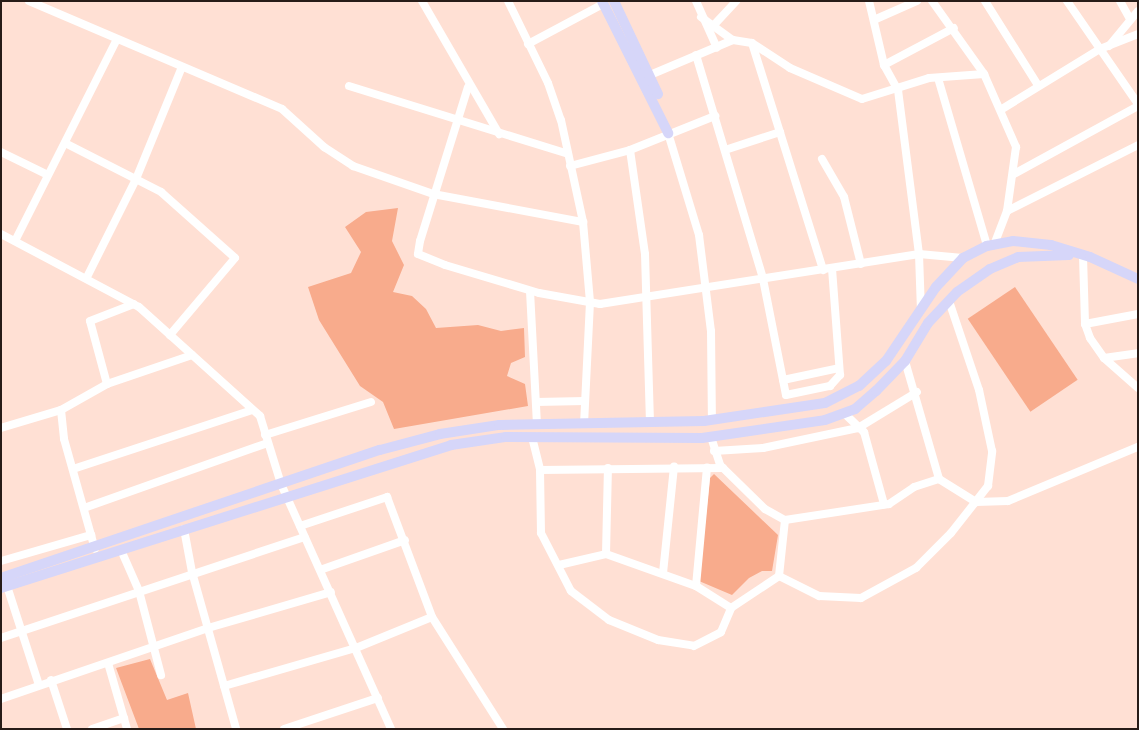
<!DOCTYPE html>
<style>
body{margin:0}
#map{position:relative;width:1139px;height:730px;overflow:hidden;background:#ffe0d4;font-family:"Source Sans 3",sans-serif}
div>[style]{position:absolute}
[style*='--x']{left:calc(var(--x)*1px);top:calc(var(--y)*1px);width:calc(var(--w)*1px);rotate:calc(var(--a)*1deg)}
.green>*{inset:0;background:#f8ab8c;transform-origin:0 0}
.street>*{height:8px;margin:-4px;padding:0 4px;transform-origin:4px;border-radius:4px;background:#fff}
.secondary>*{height:10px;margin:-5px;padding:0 5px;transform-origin:5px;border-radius:5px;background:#d6d6f9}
span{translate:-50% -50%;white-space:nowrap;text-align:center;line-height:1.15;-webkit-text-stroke:4px #fff2ed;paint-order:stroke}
.frame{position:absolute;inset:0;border:2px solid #271c18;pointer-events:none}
</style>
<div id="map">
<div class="green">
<div style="clip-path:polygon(398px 208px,392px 241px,404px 265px,393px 292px,412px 296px,426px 309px,436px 328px,478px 325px,501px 331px,524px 328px,525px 357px,511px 363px,507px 376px,525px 384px,528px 406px,394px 429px,383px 402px,360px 386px,319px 320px,308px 287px,351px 273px,361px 252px,345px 227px,366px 212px)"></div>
<div style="left:1015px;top:287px;width:112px;height:57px;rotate:56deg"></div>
<div style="clip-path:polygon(714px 474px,778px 535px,772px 571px,762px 571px,749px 578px,732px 595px,699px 581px,710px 478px)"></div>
<div style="clip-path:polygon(150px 659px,167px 700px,188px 693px,196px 729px,139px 729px,116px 668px)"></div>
</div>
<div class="street">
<div style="--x:29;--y:1;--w:275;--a:23.1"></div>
<div style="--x:282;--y:109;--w:57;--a:42.1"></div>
<div style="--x:324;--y:147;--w:35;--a:33"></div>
<div style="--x:353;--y:166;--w:85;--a:19.3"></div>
<div style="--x:433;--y:194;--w:153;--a:10.6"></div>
<div style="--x:422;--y:1;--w:154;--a:59.9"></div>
<div style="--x:508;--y:1;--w:91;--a:64"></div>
<div style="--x:548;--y:83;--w:39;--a:71"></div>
<div style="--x:561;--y:120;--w:104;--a:77.8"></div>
<div style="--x:583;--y:222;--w:80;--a:85"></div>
<div style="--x:590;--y:302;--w:122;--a:92.8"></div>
<div style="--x:696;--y:1;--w:51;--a:65.9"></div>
<div style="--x:869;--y:1;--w:66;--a:76.8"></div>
<div style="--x:884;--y:65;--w:29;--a:61"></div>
<div style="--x:898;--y:90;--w:165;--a:82.7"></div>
<div style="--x:919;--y:254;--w:56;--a:88"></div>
<div style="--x:932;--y:1;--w:90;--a:54.5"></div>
<div style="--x:984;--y:74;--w:80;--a:66.3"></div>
<div style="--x:1016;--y:147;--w:65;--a:98"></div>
<div style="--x:1007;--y:211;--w:36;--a:111"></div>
<div style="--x:985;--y:1;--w:99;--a:57.8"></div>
<div style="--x:1067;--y:1;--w:125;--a:55.4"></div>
<div style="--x:1120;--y:1;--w:21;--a:61"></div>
<div style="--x:701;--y:17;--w:39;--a:36"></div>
<div style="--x:733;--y:40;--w:19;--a:9"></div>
<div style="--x:752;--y:43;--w:45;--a:33.3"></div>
<div style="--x:790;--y:68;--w:78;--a:23.3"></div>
<div style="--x:862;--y:99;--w:70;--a:-17.4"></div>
<div style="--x:929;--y:78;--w:55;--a:-4.2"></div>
<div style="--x:876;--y:19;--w:45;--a:-23.7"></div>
<div style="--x:713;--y:26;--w:34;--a:-47"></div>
<div style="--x:752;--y:43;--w:238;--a:72.6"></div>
<div style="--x:528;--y:44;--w:85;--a:-28.1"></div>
<div style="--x:1109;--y:46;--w:45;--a:-50.4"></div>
<div style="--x:696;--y:55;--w:234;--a:73.3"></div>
<div style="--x:763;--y:279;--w:118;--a:78.8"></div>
<div style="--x:786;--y:395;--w:45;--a:-11.6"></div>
<div style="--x:830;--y:386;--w:15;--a:-48"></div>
<div style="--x:840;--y:375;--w:107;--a:-94.3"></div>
<div style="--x:884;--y:65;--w:79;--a:-27.9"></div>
<div style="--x:650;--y:75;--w:90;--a:-22.9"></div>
<div style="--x:938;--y:78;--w:175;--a:73.7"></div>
<div style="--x:349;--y:86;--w:229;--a:17.2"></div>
<div style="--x:468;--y:87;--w:161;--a:107.3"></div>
<div style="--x:420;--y:241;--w:13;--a:99"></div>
<div style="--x:418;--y:254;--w:29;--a:22"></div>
<div style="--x:445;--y:265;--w:98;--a:16.6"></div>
<div style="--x:539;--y:293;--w:62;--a:10.2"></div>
<div style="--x:600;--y:304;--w:323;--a:-8.9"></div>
<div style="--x:919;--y:254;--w:44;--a:5.2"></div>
<div style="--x:1002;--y:109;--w:115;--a:-31.5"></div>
<div style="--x:1100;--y:49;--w:41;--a:-21.5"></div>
<div style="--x:668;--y:133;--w:107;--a:73.1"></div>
<div style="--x:699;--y:235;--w:97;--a:82.9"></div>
<div style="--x:711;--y:331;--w:89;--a:89.4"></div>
<div style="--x:65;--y:143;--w:108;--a:27"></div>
<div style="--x:161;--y:192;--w:99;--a:41.7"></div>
<div style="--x:235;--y:258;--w:101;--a:130.2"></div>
<div style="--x:630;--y:150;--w:105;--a:81.8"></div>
<div style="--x:645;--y:254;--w:169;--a:88.3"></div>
<div style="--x:725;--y:150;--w:58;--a:-18.1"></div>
<div style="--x:1;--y:152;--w:52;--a:26.1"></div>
<div style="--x:822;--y:159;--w:44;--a:59.9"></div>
<div style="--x:844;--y:197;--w:69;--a:75.8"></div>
<div style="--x:570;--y:166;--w:62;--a:-14.9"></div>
<div style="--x:630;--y:150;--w:92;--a:-21.8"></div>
<div style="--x:1014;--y:174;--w:141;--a:-28.7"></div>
<div style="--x:1007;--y:211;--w:147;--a:-26.7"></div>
<div style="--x:1;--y:234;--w:156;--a:27.9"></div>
<div style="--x:139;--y:307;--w:163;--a:42"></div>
<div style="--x:260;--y:416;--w:71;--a:72.8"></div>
<div style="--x:281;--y:484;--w:269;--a:65.8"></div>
<div style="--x:15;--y:241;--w:226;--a:-63.2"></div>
<div style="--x:1083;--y:256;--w:68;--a:88.3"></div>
<div style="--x:1085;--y:324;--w:15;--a:70"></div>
<div style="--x:1090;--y:338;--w:24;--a:55"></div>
<div style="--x:1104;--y:358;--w:45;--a:41.4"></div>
<div style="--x:87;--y:277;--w:110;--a:-63.4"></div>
<div style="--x:136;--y:179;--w:121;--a:-67.7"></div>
<div style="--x:530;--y:291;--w:134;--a:87"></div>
<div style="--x:1085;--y:324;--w:54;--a:-10.7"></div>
<div style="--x:1104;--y:358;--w:34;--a:-8"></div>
<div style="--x:905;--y:361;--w:123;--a:73.9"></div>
<div style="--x:939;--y:479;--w:44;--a:31.9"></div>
<div style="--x:976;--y:502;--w:32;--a:-2"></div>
<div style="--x:1008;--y:501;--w:141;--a:-22.6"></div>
<div style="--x:783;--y:380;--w:57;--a:-12.1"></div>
<div style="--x:107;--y:384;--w:65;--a:-105.1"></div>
<div style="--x:90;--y:321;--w:47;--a:-21.1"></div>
<div style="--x:536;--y:402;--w:49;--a:-1.2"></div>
<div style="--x:61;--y:410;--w:29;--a:84"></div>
<div style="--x:64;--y:439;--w:114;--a:74.3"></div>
<div style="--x:844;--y:413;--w:28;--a:44"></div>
<div style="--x:864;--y:432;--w:75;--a:74.5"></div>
<div style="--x:1;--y:428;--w:63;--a:-16.7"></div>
<div style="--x:61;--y:410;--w:53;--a:-29.5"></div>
<div style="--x:107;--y:384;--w:90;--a:-18.8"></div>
<div style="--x:265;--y:435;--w:111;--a:-17.3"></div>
<div style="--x:532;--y:437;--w:34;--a:76"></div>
<div style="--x:540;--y:470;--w:63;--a:89.1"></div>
<div style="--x:541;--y:533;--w:65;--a:62.7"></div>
<div style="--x:571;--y:591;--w:48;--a:37.3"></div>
<div style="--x:609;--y:620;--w:53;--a:22.2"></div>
<div style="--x:658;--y:640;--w:36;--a:9"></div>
<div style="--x:694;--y:646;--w:30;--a:-27"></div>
<div style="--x:721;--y:632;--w:26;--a:-67"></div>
<div style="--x:731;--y:608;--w:58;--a:-33.7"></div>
<div style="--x:779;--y:576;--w:45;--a:26.6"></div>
<div style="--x:819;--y:596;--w:42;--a:2.7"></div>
<div style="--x:861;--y:598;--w:63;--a:-28.6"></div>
<div style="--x:916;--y:568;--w:49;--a:-45"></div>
<div style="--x:951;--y:533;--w:60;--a:-51.8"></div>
<div style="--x:988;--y:486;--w:35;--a:-83"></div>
<div style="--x:992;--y:451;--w:62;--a:-102"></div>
<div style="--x:979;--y:390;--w:94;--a:-108.6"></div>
<div style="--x:711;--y:437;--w:29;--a:72"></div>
<div style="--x:720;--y:465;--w:63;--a:44.4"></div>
<div style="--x:765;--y:509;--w:23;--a:29"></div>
<div style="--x:785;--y:520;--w:105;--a:-8.7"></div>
<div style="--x:889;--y:504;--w:30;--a:-34"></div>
<div style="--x:914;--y:487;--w:26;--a:-18"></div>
<div style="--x:714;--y:451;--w:49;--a:-3.5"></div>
<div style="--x:763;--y:448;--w:97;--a:-11.9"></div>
<div style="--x:858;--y:428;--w:69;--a:-31.4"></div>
<div style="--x:73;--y:469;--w:188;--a:-18.2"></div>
<div style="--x:540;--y:470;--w:183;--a:-0.6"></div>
<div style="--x:84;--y:508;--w:195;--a:-19.5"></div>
<div style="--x:300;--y:526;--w:92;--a:-18.4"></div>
<div style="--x:387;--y:497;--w:128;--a:69.4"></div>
<div style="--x:432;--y:617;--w:133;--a:57.6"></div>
<div style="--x:184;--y:529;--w:44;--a:79.5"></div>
<div style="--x:192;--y:572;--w:163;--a:74.3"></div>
<div style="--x:121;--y:550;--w:45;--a:66.3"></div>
<div style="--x:139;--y:591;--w:87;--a:75.3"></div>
<div style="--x:606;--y:554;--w:86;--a:-88.7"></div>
<div style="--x:1;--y:561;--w:94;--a:-16.1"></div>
<div style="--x:559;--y:565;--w:48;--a:-13.2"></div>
<div style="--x:606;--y:554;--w:96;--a:19.6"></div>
<div style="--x:696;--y:586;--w:41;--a:32.2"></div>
<div style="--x:320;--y:570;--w:90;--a:-19.4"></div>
<div style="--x:663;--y:573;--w:107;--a:-84.1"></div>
<div style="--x:779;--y:576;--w:56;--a:-83.9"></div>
<div style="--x:7;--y:586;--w:104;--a:72.1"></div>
<div style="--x:696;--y:586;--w:119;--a:-84.7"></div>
<div style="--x:1;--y:638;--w:320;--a:-18.4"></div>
<div style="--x:108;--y:663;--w:69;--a:73.9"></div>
<div style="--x:51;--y:680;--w:52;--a:71.9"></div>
<div style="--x:224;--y:686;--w:137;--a:-16.1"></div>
<div style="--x:356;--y:648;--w:82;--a:-22.2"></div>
<div style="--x:1;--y:699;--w:219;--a:-18.9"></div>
<div style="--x:208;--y:628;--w:128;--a:-16.3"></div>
<div style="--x:92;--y:729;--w:34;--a:-19"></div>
<div style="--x:284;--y:729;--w:99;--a:-18.3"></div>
</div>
<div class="secondary">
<div style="--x:602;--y:1;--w:148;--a:63.4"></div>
<div style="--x:614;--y:1;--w:103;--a:64.7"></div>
<div style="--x:1;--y:578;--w:400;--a:-18.7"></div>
<div style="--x:380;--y:450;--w:62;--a:-14.9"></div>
<div style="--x:440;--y:434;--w:60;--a:-8.7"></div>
<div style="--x:499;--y:425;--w:205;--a:-1.1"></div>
<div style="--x:704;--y:421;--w:122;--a:-8.5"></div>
<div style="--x:825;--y:403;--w:38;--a:-27"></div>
<div style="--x:859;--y:386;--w:37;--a:-43"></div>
<div style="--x:886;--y:361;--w:89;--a:-56"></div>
<div style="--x:936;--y:287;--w:40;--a:-47"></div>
<div style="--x:963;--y:258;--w:27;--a:-27"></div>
<div style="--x:987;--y:246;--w:26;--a:-11"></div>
<div style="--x:1013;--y:241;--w:38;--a:6"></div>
<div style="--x:1051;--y:245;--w:41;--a:17.1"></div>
<div style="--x:1090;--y:257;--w:53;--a:24.6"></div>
<div style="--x:1;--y:588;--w:472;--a:-17.6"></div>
<div style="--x:451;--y:445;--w:56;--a:-8.3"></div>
<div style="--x:506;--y:437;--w:196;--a:0.3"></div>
<div style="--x:702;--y:438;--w:124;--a:-8.3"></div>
<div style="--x:825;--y:420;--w:32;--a:-20"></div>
<div style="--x:855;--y:409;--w:28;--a:-41"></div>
<div style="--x:876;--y:391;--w:42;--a:-46"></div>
<div style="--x:905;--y:361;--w:44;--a:-58.8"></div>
<div style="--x:928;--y:323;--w:42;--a:-46.9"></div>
<div style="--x:957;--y:292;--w:40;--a:-34.9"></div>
<div style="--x:990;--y:269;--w:30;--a:-23"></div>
<div style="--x:1018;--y:257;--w:51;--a:-2.2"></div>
</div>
<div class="frame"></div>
</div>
